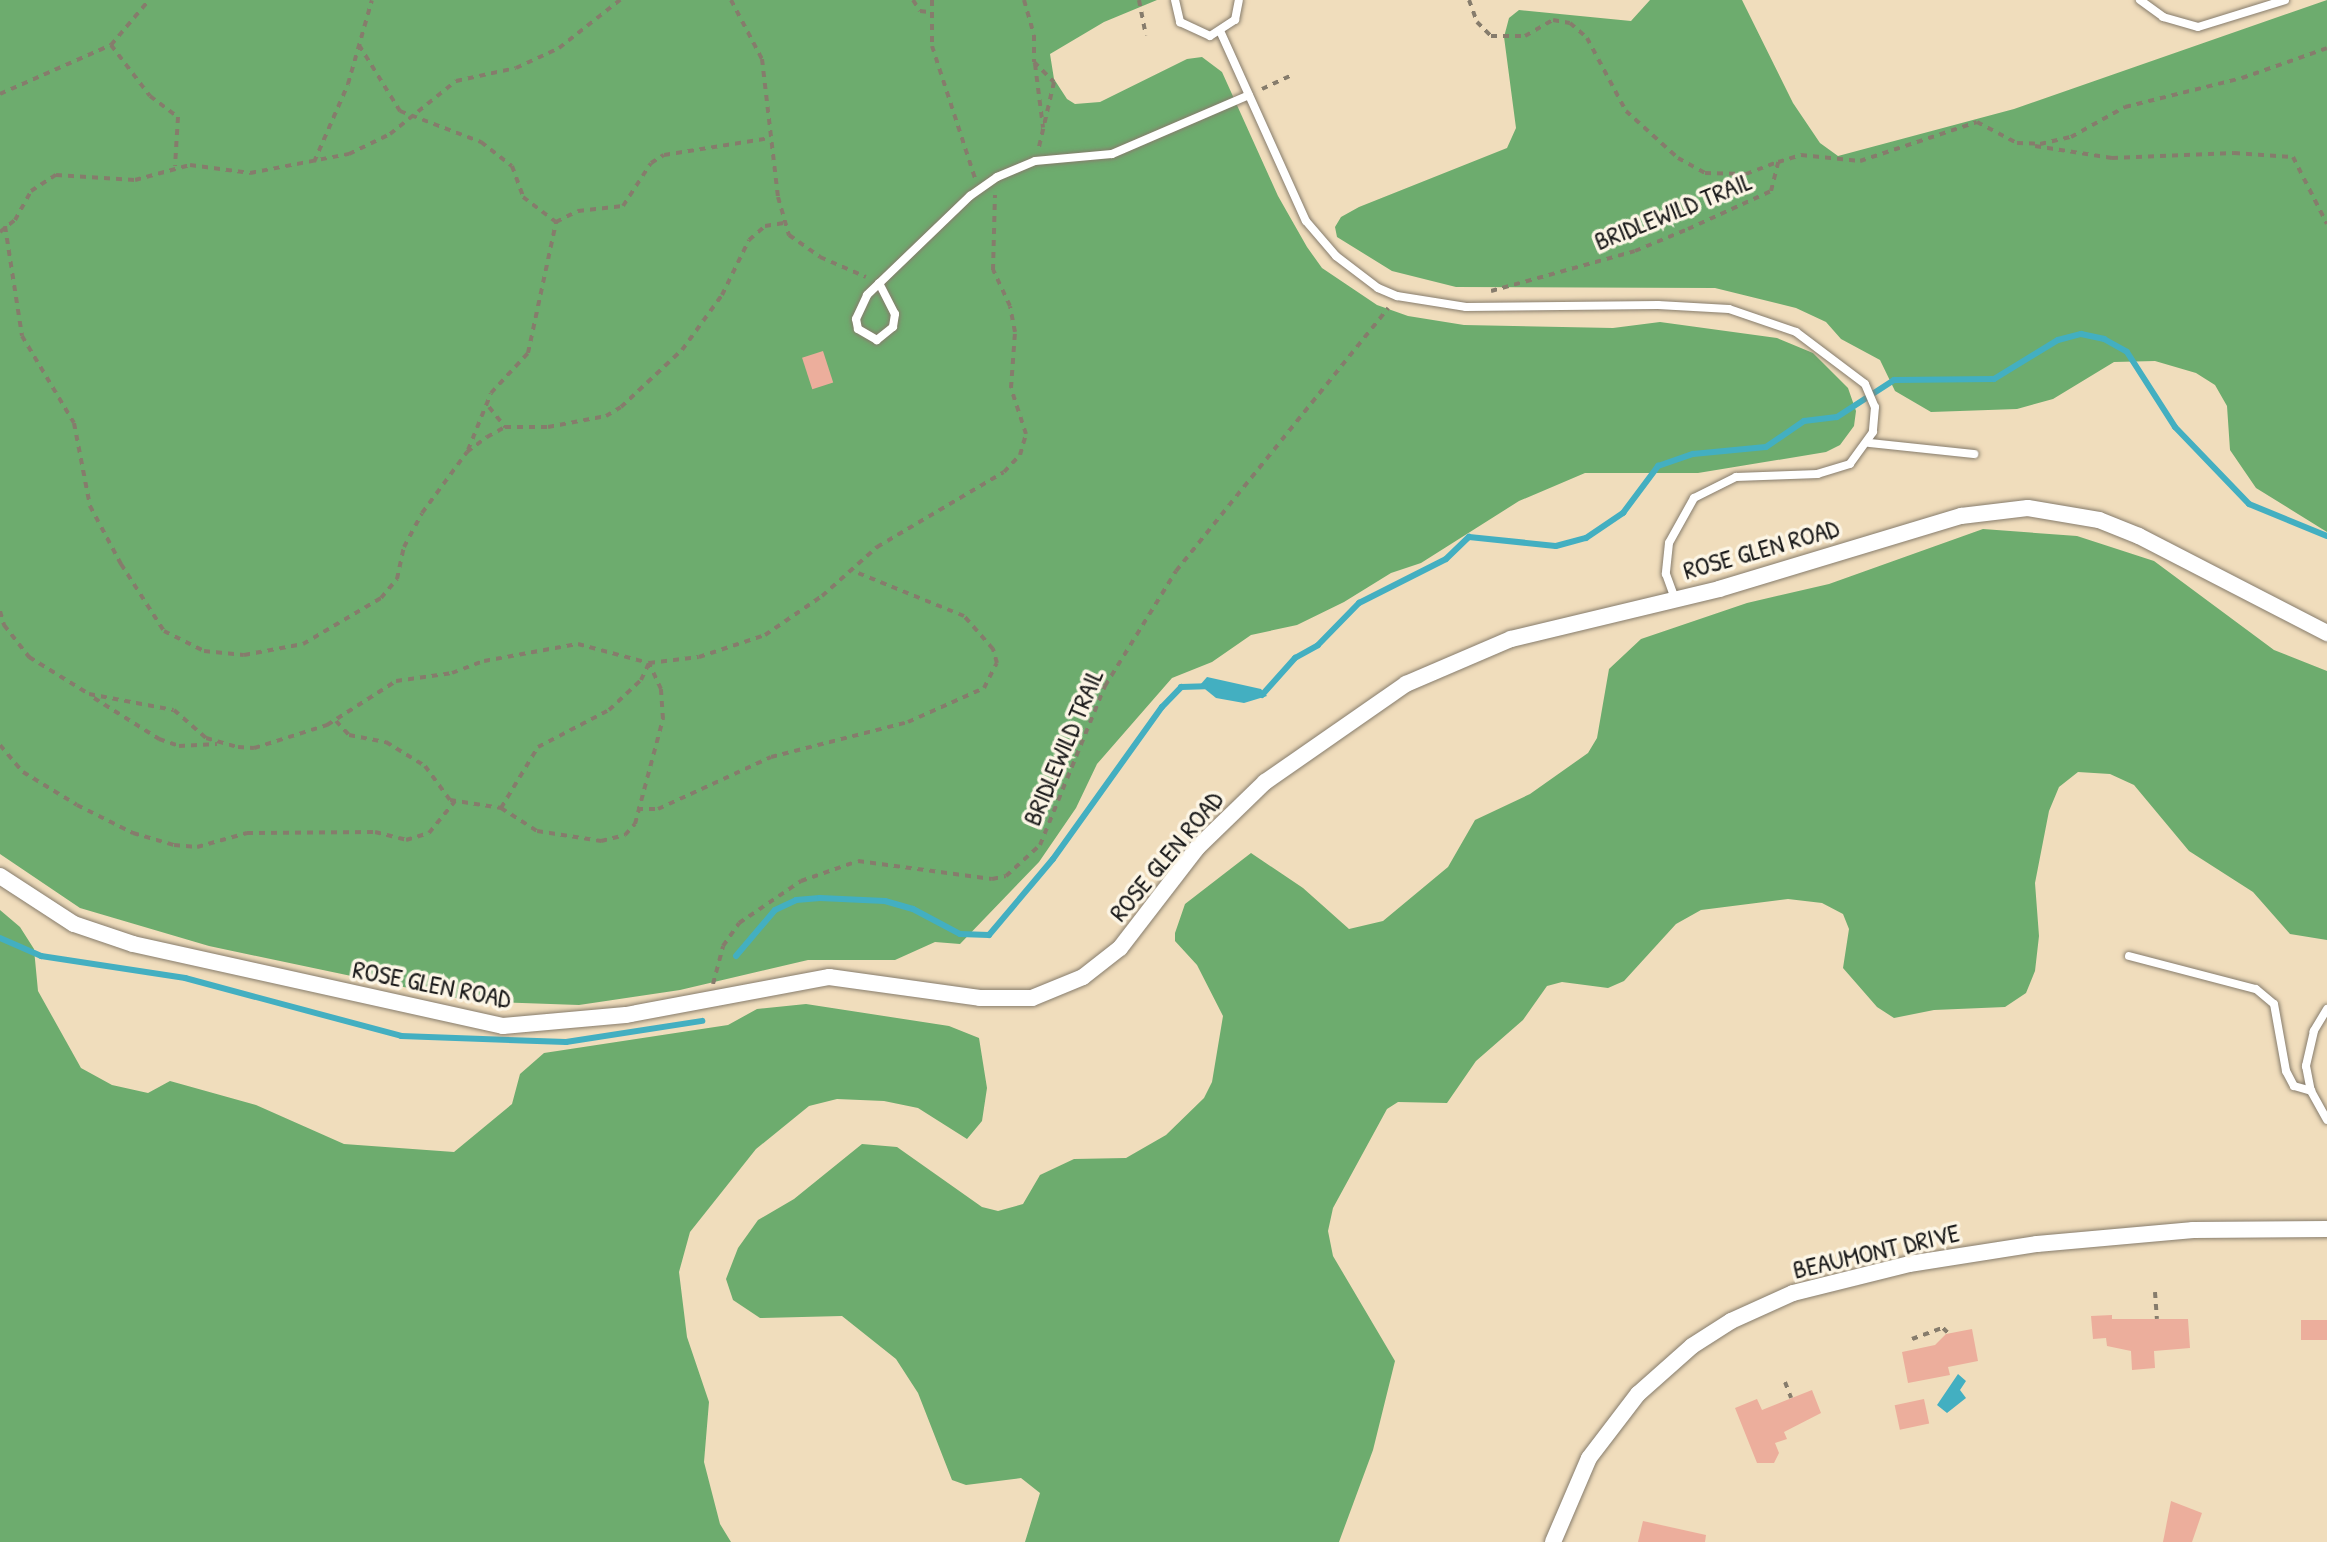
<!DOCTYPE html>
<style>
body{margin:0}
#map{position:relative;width:2327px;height:1542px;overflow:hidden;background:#f0ddbc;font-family:"Patrick Hand",sans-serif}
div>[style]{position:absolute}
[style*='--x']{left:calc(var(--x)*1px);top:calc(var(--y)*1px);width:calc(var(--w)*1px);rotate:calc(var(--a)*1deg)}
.forest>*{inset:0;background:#6dac6e}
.water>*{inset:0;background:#43afc1}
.stream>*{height:6px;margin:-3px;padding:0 3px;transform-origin:3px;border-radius:3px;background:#43afc1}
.building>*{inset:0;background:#ecae9c;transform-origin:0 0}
.path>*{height:4px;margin-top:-2px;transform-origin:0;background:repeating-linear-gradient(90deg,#867c6c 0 6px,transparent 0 12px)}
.roads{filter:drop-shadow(0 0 2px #867c6c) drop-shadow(0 0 2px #867c6c)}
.lane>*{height:8px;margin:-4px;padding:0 4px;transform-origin:4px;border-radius:4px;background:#fff}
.street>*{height:16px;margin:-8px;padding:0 8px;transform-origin:8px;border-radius:8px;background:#fff}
span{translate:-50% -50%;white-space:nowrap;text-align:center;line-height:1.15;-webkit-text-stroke:7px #fcf5e5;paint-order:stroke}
.street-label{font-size:26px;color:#1c1c1c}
</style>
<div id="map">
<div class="forest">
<div style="clip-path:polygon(0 0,1157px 0,1104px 22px,1050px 54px,1054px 79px,1067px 99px,1075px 104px,1100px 102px,1187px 59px,1202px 57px,1222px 72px,1278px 196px,1307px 247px,1322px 268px,1377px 305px,1408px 316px,1464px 325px,1613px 328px,1660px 322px,1777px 338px,1813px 353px,1848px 388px,1856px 411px,1854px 426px,1840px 445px,1826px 452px,1698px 473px,1585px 473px,1519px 501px,1421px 563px,1391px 573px,1344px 602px,1297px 625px,1251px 635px,1212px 662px,1172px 678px,1097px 764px,1076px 808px,1039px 862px,960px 944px,935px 942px,895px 960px,808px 960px,680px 990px,579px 1005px,470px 1001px,209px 946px,80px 908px,0 854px)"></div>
<div style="clip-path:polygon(1650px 0,1742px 0,1793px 103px,1820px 143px,1838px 156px,2014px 109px,2327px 0,2327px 532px,2256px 488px,2230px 450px,2227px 406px,2215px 385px,2196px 373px,2155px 361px,2114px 362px,2053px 399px,2017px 409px,1931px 412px,1895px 391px,1880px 360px,1841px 339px,1826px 322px,1796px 308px,1715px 288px,1456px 287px,1392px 271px,1337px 237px,1335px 227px,1341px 217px,1359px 207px,1507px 148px,1516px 128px,1504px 37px,1509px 18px,1519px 10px,1631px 21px)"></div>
<div style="clip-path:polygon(1983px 529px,2077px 536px,2154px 561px,2274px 650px,2327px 671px,2327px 940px,2290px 934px,2253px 892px,2189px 851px,2134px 785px,2110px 774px,2078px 772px,2059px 787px,2049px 811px,2035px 883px,2039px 936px,2035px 971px,2026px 993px,2005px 1007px,1934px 1010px,1894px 1018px,1877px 1007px,1843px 968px,1849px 929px,1843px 914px,1822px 903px,1788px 899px,1701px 910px,1676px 924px,1624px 981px,1608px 988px,1562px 982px,1547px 986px,1523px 1020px,1476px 1061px,1447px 1103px,1398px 1102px,1387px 1109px,1333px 1208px,1328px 1231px,1333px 1256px,1395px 1361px,1373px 1450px,1339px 1542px,1025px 1542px,1040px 1493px,1021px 1478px,966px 1485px,952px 1480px,918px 1393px,896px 1359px,842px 1316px,760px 1318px,733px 1300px,726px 1279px,738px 1248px,758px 1220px,794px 1199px,862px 1144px,897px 1147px,982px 1207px,998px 1211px,1023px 1204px,1040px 1175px,1074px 1159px,1126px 1158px,1166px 1135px,1204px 1098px,1212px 1082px,1223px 1016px,1197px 965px,1175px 941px,1175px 933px,1185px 904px,1251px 853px,1303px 888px,1349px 929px,1383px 921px,1448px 867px,1475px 820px,1530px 794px,1588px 753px,1597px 738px,1609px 669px,1641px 639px,1747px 603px,1829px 584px)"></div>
<div style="clip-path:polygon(0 910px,20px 927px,34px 949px,38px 991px,81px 1068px,112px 1085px,148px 1093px,170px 1081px,256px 1105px,344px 1144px,454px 1152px,512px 1104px,520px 1074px,544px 1053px,728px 1025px,757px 1009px,806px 1004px,949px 1026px,979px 1038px,987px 1088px,982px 1121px,967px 1139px,918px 1108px,884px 1101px,837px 1099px,809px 1106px,756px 1149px,690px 1232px,679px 1272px,687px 1337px,709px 1402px,704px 1462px,720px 1524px,731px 1542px,0 1542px)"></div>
</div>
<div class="water">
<div style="clip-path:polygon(1207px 677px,1261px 689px,1267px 696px,1244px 703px,1216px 698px,1200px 685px)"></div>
<div style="clip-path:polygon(1958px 1374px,1966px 1381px,1960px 1390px,1966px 1398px,1947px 1413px,1937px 1405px)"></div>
</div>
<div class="stream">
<div style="--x:1262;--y:695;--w:50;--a:-48.3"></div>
<div style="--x:1295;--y:658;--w:26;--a:-29"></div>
<div style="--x:1318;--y:645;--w:59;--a:-45.7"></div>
<div style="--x:1359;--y:603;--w:97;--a:-26.8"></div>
<div style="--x:1446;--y:559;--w:32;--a:-44"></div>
<div style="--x:1469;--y:537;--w:87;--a:5.9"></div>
<div style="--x:1556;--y:546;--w:31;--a:-15"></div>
<div style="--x:1586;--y:538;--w:45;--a:-34"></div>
<div style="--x:1623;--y:513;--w:59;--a:-53.3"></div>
<div style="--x:1658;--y:466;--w:37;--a:-19"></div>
<div style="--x:1693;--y:454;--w:73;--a:-5.5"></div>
<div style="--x:1766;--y:447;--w:46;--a:-34.4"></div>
<div style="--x:1804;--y:421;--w:33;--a:-7"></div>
<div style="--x:1837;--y:417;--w:68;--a:-33"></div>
<div style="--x:1894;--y:380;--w:100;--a:-0.6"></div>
<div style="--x:1994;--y:379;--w:75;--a:-31.4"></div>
<div style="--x:2058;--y:340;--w:24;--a:-15"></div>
<div style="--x:2081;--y:334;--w:24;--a:12"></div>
<div style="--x:2104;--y:339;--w:26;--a:29"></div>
<div style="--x:2127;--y:352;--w:89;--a:57.4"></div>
<div style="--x:2175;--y:427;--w:107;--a:46.1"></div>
<div style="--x:2249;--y:504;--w:84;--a:22.3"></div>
<div style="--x:0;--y:938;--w:45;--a:23.7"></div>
<div style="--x:41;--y:956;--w:146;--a:8.7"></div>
<div style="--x:185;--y:978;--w:224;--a:15"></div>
<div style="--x:401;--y:1036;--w:165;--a:2.1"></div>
<div style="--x:566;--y:1042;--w:138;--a:-8.8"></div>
<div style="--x:736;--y:956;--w:60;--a:-49.7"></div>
<div style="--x:775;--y:910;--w:23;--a:-25"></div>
<div style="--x:796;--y:900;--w:24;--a:-5"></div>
<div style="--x:820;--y:898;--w:65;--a:2.6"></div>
<div style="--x:885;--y:901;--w:29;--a:16"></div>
<div style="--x:913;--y:909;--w:53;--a:28"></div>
<div style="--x:960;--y:934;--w:29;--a:2"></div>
<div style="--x:989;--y:935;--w:99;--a:-49.9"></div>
<div style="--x:1053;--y:859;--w:187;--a:-54.4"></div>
<div style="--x:1162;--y:707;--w:28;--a:-46"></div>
<div style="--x:1181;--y:687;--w:24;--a:-2"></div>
</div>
<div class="building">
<div style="left:823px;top:351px;width:33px;height:22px;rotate:72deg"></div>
<div style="clip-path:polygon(2112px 1315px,2112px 1319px,2188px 1319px,2190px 1348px,2154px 1351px,2155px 1368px,2132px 1370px,2131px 1351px,2107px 1346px,2106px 1338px,2093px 1339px,2091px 1316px)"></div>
<div style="left:2301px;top:1320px;width:26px;height:20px"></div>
<div style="clip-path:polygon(1972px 1329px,1978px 1361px,1948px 1367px,1950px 1375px,1908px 1383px,1902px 1352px,1935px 1345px,1946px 1334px)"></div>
<div style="clip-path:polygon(1812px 1390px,1821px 1413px,1784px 1432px,1787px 1439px,1775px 1443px,1779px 1453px,1774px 1463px,1757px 1463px,1735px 1408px,1757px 1399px,1762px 1410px)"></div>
<div style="left:1924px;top:1399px;width:25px;height:30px;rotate:78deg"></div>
<div style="clip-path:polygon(2171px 1501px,2202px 1513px,2192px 1542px,2163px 1542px)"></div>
<div style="clip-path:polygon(1643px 1521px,1706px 1535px,1705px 1542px,1638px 1542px)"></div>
</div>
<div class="path">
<div style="--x:731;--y:0;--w:67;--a:62.3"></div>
<div style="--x:762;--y:59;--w:139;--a:83.4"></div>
<div style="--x:778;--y:197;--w:40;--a:74"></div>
<div style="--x:789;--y:235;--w:38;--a:35"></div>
<div style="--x:820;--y:257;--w:50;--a:23.5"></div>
<div style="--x:913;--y:0;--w:13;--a:58"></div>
<div style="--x:920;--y:11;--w:9;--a:6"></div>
<div style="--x:932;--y:0;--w:46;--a:90"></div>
<div style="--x:932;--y:46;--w:139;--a:72"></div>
<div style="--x:1024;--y:0;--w:36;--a:74"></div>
<div style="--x:1034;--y:35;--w:27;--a:90"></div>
<div style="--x:1034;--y:62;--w:28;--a:45"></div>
<div style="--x:1054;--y:82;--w:67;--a:103"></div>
<div style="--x:1139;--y:0;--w:36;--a:79"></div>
<div style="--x:1469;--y:0;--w:23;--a:70"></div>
<div style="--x:1477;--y:22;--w:20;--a:45"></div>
<div style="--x:1491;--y:36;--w:34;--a:0"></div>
<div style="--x:1525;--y:36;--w:32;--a:-30"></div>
<div style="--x:1553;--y:20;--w:17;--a:10"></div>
<div style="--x:1570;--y:23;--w:23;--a:41"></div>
<div style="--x:1587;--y:38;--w:83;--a:61.9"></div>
<div style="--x:1626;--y:111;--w:70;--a:42.1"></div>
<div style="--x:1678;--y:158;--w:31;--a:29"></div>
<div style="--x:1705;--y:173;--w:41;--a:1.4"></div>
<div style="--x:1746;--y:174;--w:34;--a:-21"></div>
<div style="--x:111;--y:45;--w:64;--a:52.6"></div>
<div style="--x:150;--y:96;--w:35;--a:37"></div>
<div style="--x:178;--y:117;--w:49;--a:93.5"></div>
<div style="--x:359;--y:45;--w:78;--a:58.2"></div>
<div style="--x:400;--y:111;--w:87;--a:20.9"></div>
<div style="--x:481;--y:142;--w:39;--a:38"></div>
<div style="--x:512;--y:166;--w:33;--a:70"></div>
<div style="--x:523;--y:197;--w:41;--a:37.1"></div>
<div style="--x:556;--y:222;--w:25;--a:-27"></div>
<div style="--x:578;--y:211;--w:45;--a:-6.3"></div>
<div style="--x:623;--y:206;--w:51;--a:-56.9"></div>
<div style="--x:651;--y:163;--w:15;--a:-32"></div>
<div style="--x:664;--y:155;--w:107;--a:-9.1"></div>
<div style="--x:1035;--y:64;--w:64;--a:82.8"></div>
<div style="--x:1262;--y:89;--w:33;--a:-25"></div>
<div style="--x:0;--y:94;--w:121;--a:-23.8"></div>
<div style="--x:111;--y:45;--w:59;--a:-49.8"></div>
<div style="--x:2035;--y:146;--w:78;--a:8.9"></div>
<div style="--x:2112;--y:158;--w:122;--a:-2.3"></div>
<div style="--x:2234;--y:153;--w:59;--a:3.9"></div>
<div style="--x:2293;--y:157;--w:75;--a:63.1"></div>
<div style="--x:314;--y:162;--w:85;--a:-66.4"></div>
<div style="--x:348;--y:84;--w:87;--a:-74.1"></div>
<div style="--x:5;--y:226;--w:111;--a:81.2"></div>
<div style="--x:22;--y:336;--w:101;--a:59.1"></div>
<div style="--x:74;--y:423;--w:85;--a:79.1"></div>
<div style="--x:90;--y:506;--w:66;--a:61.9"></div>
<div style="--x:121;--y:564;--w:80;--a:57.3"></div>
<div style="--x:164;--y:631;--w:45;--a:26.6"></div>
<div style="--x:204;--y:651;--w:40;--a:5.7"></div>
<div style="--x:244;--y:655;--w:60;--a:-10.6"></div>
<div style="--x:303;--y:644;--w:91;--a:-30.5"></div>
<div style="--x:381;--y:598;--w:25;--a:-50"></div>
<div style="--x:397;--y:579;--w:33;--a:-78"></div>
<div style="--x:404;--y:547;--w:38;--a:-62"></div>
<div style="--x:422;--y:513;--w:76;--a:-53.6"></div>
<div style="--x:467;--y:452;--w:25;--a:-37"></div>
<div style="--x:487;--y:437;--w:21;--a:-29"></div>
<div style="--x:505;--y:427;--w:43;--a:0"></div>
<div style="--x:548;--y:427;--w:59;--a:-10.7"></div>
<div style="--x:606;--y:416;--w:17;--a:-31"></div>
<div style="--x:621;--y:407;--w:83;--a:-43.1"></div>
<div style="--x:682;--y:350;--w:68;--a:-54"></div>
<div style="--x:722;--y:295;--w:61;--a:-63.9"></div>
<div style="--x:749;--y:240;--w:21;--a:-41"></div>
<div style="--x:765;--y:226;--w:19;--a:-9"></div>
<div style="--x:0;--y:232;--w:19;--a:-39"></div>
<div style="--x:15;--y:220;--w:33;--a:-61"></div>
<div style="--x:31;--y:191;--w:30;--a:-33"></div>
<div style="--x:56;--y:175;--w:79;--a:3.6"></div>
<div style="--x:135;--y:180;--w:57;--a:-15.3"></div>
<div style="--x:190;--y:165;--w:61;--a:7.6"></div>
<div style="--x:250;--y:173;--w:101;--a:-10.9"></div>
<div style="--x:349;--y:154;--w:46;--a:-26"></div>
<div style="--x:390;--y:134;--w:85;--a:-38.8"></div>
<div style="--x:456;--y:81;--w:61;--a:-12.2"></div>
<div style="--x:516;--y:68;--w:47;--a:-24.9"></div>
<div style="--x:559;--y:48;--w:78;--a:-38.2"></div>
<div style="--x:1491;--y:291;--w:149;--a:-15.5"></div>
<div style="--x:1635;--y:251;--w:57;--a:-22.5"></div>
<div style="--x:1688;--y:229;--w:91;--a:-24.6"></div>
<div style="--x:1771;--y:191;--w:30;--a:-76"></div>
<div style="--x:1778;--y:162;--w:24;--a:-17"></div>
<div style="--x:1801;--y:155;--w:59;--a:5.8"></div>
<div style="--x:1860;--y:161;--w:123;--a:-18.4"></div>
<div style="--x:1977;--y:122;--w:45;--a:27.7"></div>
<div style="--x:2017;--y:143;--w:23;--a:2"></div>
<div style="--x:2040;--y:144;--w:32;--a:-13"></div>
<div style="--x:2071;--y:137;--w:62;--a:-29.1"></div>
<div style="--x:2125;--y:107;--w:121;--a:-13.9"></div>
<div style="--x:2242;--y:78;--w:90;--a:-19.4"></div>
<div style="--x:489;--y:407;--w:26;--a:51"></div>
<div style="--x:468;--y:450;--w:61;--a:-68"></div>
<div style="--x:491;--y:393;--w:54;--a:-47.2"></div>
<div style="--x:528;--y:353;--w:134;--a:-77.9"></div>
<div style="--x:0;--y:611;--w:15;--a:74"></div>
<div style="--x:4;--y:625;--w:41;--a:52"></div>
<div style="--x:29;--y:657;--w:70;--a:31.7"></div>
<div style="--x:89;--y:694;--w:86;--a:10.7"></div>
<div style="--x:174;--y:710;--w:43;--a:41.2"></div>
<div style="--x:206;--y:738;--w:33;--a:16"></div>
<div style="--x:238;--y:747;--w:16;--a:4"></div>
<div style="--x:254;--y:748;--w:77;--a:-17.5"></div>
<div style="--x:327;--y:725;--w:82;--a:-32.5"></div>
<div style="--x:396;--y:681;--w:57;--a:-8.1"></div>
<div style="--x:452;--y:673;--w:34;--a:-21"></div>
<div style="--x:484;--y:661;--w:96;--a:-10.3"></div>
<div style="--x:578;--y:644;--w:73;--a:15"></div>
<div style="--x:649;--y:663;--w:50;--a:-6.8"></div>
<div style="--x:699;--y:657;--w:70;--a:-18.4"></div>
<div style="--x:765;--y:635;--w:69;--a:-34.4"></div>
<div style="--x:822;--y:596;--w:74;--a:-41.7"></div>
<div style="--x:877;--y:547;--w:147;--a:-30.6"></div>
<div style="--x:1004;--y:472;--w:23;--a:-47"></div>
<div style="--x:1020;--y:455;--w:22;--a:-74"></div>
<div style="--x:1026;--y:434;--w:48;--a:-108.1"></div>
<div style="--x:1011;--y:388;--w:56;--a:-85.9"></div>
<div style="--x:1015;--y:332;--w:26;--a:-101"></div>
<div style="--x:1010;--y:306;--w:40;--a:-115"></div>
<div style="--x:993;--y:270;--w:75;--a:-88.5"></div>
<div style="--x:94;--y:698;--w:77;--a:32.2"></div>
<div style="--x:159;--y:739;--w:21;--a:19"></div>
<div style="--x:179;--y:746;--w:38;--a:-3"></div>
<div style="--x:336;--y:721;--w:19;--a:47"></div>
<div style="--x:349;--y:735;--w:38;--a:11"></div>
<div style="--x:386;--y:742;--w:46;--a:31.6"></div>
<div style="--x:425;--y:766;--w:42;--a:53.7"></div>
<div style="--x:450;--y:800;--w:52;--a:8.9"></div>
<div style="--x:501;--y:808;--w:71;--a:-58.8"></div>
<div style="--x:538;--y:747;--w:80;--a:-27.5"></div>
<div style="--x:609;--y:710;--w:44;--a:-43.2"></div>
<div style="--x:641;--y:680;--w:19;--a:-65"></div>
<div style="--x:0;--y:745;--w:35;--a:50"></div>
<div style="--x:23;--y:772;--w:63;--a:31.4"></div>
<div style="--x:77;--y:805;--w:63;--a:26.6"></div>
<div style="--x:133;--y:833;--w:43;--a:16.3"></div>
<div style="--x:174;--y:845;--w:23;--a:5"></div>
<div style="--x:197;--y:847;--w:52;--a:-15.6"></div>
<div style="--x:247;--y:833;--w:128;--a:-0.4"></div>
<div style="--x:375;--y:832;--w:32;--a:14"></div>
<div style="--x:406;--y:840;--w:24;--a:-17"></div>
<div style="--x:429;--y:833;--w:41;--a:-50.9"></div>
<div style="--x:501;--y:808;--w:43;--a:32.6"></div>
<div style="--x:537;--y:831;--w:65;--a:8.9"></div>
<div style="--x:601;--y:841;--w:25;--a:-14"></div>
<div style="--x:625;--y:835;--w:15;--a:-48"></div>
<div style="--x:635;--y:824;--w:109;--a:-75.1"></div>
<div style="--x:663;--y:719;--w:30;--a:-94"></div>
<div style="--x:661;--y:689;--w:29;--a:-115"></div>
<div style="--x:637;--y:809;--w:21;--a:0"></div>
<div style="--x:658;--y:809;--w:124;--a:-24.7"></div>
<div style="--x:771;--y:757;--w:141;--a:-14.3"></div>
<div style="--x:908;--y:722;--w:83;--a:-24.1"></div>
<div style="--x:984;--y:688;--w:28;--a:-63"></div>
<div style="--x:997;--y:663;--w:15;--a:-106"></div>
<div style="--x:993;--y:649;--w:44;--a:-131.3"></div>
<div style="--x:964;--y:616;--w:120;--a:-157.9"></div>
<div style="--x:713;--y:984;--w:39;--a:-75"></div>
<div style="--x:723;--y:946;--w:28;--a:-55"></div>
<div style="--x:739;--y:923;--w:75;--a:-34.1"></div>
<div style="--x:801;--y:881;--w:60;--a:-19.3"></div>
<div style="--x:858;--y:861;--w:135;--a:7.7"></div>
<div style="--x:992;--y:879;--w:14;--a:-12"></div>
<div style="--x:1006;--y:876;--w:46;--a:-42.4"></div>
<div style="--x:1040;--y:845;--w:172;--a:-67.8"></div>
<div style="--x:1105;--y:686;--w:135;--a:-58.3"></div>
<div style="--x:1176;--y:571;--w:338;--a:-51.1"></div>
<div style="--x:2155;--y:1292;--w:27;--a:86"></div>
<div style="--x:1912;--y:1339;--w:33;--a:-20"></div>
<div style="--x:1943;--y:1328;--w:7;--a:45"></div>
<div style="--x:1785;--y:1382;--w:17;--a:69"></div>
</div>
<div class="roads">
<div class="lane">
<div style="--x:1175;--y:0;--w:23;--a:77"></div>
<div style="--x:1180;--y:22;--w:33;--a:25"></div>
<div style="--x:1210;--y:36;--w:30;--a:-33"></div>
<div style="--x:1235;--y:20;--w:20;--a:-79"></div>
<div style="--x:2140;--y:0;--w:29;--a:36"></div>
<div style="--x:2163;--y:17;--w:36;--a:16"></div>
<div style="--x:2198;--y:27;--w:91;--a:-17.2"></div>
<div style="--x:1221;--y:33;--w:206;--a:65.7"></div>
<div style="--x:1306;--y:221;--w:46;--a:49.4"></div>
<div style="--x:1336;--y:256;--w:53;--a:37.3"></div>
<div style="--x:1378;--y:288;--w:21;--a:23"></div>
<div style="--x:1397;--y:296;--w:70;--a:9.1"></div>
<div style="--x:1466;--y:307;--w:192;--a:-0.6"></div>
<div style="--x:1658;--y:305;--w:71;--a:3.2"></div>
<div style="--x:1729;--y:309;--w:71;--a:18.9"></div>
<div style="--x:1796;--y:332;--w:86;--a:37"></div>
<div style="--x:1865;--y:384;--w:25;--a:67"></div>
<div style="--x:1875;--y:407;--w:25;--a:95"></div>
<div style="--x:1873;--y:432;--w:39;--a:126"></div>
<div style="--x:1850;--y:464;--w:34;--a:163"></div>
<div style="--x:1818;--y:474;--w:82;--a:177.9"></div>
<div style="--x:1736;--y:477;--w:47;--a:153.4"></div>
<div style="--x:1694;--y:498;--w:51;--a:119.1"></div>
<div style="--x:1669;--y:543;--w:31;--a:96"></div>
<div style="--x:1666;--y:574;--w:27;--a:70"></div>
<div style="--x:879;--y:283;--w:35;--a:63"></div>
<div style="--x:895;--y:314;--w:13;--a:99"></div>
<div style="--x:893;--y:327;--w:21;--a:141"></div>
<div style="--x:877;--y:340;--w:22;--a:-150"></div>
<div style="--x:858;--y:329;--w:10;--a:-101"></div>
<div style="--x:856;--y:319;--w:26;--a:-65"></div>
<div style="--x:867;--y:295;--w:143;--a:-43.9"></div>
<div style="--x:970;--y:196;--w:33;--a:-35"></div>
<div style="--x:997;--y:177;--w:41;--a:-22.8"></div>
<div style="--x:1035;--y:161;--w:77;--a:-5.2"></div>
<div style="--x:1112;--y:154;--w:149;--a:-23.3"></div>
<div style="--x:1869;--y:443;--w:106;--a:6"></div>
<div style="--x:2129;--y:956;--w:131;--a:14.6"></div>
<div style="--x:2256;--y:989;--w:23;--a:40"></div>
<div style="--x:2274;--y:1004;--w:68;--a:79.8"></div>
<div style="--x:2286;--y:1071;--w:17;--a:62"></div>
<div style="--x:2294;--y:1086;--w:18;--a:16"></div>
<div style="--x:2327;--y:1009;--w:26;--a:121"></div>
<div style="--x:2314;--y:1031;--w:36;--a:103"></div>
<div style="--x:2306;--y:1066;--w:25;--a:79"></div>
<div style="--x:2311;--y:1091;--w:33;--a:61"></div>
</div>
<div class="street">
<div style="--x:0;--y:876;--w:88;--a:33"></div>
<div style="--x:74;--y:924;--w:62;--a:18.7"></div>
<div style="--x:133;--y:944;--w:379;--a:12.5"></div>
<div style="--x:503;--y:1026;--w:123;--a:-5.1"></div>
<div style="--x:626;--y:1015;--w:207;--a:-10.6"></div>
<div style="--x:829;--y:977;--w:152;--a:7.9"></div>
<div style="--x:980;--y:998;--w:52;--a:0"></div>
<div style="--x:1032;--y:998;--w:55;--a:-22.4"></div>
<div style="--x:1083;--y:977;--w:47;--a:-38.1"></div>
<div style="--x:1120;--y:948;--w:126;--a:-52.4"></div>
<div style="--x:1197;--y:848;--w:95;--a:-44.1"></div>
<div style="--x:1265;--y:782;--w:172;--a:-34.8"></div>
<div style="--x:1406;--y:684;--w:114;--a:-23.2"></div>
<div style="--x:1511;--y:639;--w:214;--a:-13.5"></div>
<div style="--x:1719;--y:589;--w:253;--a:-16.8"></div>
<div style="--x:1961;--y:516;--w:67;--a:-6.8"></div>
<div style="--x:2028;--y:508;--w:72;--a:9.6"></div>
<div style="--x:2099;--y:520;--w:43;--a:21.8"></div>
<div style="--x:2139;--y:536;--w:212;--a:27.3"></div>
<div style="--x:1553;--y:1542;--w:91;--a:-66.8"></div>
<div style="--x:1589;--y:1458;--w:81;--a:-52.6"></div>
<div style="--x:1638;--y:1394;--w:72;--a:-41.6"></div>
<div style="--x:1692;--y:1346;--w:46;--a:-32.7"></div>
<div style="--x:1731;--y:1321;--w:68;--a:-24.3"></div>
<div style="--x:1793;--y:1293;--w:120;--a:-14"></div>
<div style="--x:1909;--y:1264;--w:130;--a:-8.9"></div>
<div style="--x:2037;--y:1244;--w:157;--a:-5.1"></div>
<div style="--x:2193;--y:1230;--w:134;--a:-0.4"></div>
</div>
</div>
<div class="street-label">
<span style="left:1673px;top:211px;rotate:-22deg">BRIDLEWILD TRAIL</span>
<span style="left:1761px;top:549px;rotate:-16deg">ROSE GLEN ROAD</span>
<span style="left:1063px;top:747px;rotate:-67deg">BRIDLEWILD TRAIL</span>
<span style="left:1166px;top:856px;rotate:-50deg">ROSE GLEN ROAD</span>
<span style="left:432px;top:984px;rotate:11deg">ROSE GLEN ROAD</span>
<span style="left:1876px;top:1251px;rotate:-13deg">BEAUMONT DRIVE</span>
</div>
</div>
